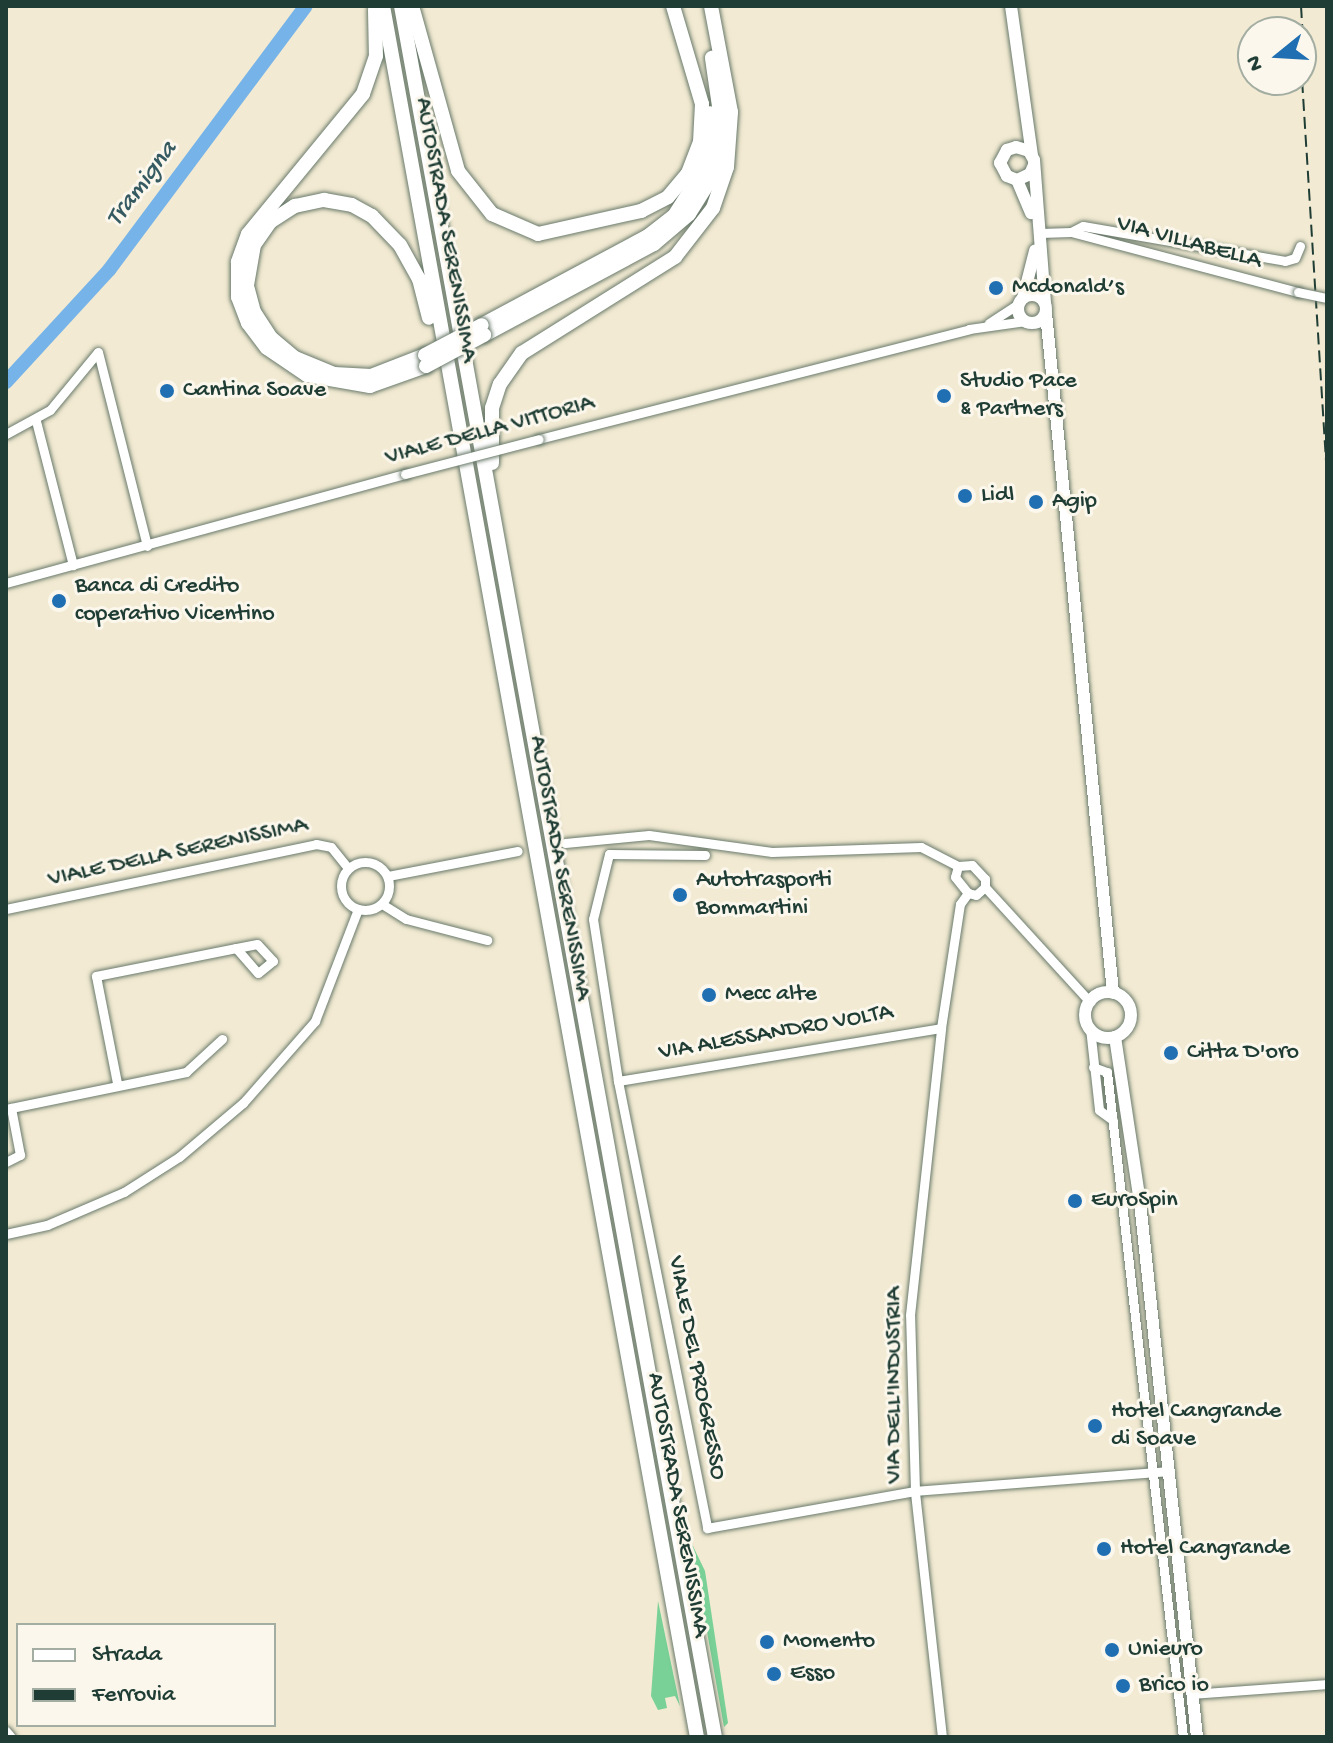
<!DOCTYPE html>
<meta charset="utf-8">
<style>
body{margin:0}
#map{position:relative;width:1333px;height:1743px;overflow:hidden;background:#f2ead2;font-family:"Gochi Hand",sans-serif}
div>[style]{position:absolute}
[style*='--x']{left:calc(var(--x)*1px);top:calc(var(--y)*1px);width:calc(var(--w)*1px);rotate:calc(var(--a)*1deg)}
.green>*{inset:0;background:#79d197}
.river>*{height:14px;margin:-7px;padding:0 7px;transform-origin:7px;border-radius:7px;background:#76b3e8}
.roads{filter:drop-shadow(0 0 2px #697a6b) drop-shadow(0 0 2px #697a6b)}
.minor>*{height:9px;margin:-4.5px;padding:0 4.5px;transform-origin:4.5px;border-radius:4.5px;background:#fff}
.minor>.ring{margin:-4.5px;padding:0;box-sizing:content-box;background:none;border:9px solid #fff;border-radius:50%}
.major>*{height:12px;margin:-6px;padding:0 6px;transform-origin:6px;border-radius:6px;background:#fff}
.major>.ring{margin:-6px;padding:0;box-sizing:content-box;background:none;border:12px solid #fff;border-radius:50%}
.highway>*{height:14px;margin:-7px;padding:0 7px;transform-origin:7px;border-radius:7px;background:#fff}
.rail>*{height:2px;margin-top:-1px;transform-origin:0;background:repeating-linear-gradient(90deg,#1f3d34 0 12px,transparent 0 18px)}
.bridges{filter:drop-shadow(0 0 2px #697a6b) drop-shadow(0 0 2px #697a6b)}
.minor-bridge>*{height:9px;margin:-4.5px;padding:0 4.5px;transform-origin:4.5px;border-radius:4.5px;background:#fff}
.highway-bridge>*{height:14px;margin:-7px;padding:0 7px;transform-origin:7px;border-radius:7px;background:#fff}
.dots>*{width:22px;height:22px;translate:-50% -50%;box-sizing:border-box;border:4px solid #fbf7ec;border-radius:50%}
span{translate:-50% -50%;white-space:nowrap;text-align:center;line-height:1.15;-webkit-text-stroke:6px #fbf7ec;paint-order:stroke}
.street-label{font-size:24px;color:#1f3d34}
.poi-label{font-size:24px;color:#1f3d34}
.left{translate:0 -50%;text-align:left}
.water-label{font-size:26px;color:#355a61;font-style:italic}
.frame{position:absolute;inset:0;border:8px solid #1f3d34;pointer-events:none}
.legend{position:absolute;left:16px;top:1623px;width:260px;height:104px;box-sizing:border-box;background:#fbf7ec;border:2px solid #a3ada2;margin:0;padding:10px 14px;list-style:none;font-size:24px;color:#1f3d34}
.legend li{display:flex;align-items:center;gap:16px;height:40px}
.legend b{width:40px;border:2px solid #a3ada2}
.north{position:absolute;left:1237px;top:16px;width:80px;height:80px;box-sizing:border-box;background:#fbf7ec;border:2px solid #a3ada2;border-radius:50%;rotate:252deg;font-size:22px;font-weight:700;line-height:32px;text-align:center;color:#1f3d34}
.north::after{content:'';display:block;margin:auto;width:28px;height:36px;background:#1f6fb2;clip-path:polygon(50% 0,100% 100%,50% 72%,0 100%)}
</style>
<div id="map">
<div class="green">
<div style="clip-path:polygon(691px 1542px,705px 1571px,728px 1723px,724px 1727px)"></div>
<div style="clip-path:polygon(658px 1601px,680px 1706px,675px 1696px,665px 1698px,667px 1708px,658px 1710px,651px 1696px)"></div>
</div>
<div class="river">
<div style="--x:6;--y:382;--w:152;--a:-47.4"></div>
<div style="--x:109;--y:270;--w:329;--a:-53.3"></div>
</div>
<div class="roads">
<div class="minor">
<div style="--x:1071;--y:232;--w:13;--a:-27"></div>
<div style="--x:1083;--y:226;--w:205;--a:9.8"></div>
<div style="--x:1285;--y:261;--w:10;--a:-17"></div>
<div style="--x:1295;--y:258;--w:13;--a:-67"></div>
<div style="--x:1040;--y:233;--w:31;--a:-2"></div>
<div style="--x:1071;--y:232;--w:235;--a:14.8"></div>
<div style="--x:989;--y:323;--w:37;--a:-33"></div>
<div style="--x:98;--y:352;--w:200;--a:75.8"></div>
<div style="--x:36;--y:421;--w:149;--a:75.6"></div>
<div style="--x:6;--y:434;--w:50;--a:-28.6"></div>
<div style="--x:50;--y:410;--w:75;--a:-50.4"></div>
<div style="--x:539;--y:439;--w:444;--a:-14.3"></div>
<div style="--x:969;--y:329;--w:57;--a:-8.1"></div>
<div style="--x:6;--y:583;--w:414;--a:-15.3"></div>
<div style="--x:565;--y:843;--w:84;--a:-5.4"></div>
<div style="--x:649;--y:835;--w:124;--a:7.9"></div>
<div style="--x:772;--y:852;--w:149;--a:-1.9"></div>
<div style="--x:921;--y:847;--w:42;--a:27.2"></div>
<div style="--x:705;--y:855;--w:96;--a:-179.4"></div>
<div style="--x:609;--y:854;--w:67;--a:103.8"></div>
<div style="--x:593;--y:919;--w:164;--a:81.2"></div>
<div style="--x:618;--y:1081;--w:456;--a:78.7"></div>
<div style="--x:707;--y:1528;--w:211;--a:-10.1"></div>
<div style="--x:915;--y:1491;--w:254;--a:-4.5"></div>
<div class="ring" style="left:341px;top:862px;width:39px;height:39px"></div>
<div style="--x:958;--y:866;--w:11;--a:105"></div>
<div style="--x:955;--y:877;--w:21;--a:51"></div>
<div style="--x:968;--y:893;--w:8;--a:14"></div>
<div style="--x:976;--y:895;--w:12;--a:-42"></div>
<div style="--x:958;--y:866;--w:14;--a:-4"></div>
<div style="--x:972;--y:865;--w:19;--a:47"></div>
<div style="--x:985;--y:879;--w:8;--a:90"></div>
<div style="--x:388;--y:876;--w:132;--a:-10.9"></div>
<div style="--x:985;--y:887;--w:156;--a:47.6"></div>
<div style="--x:382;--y:904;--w:28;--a:32"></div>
<div style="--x:406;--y:919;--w:84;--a:14.5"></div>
<div style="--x:6;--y:909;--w:317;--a:-11.8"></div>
<div style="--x:316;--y:844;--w:15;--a:11"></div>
<div style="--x:331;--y:847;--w:27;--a:51"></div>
<div style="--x:1090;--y:1028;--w:82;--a:83.7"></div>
<div style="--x:1099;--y:1110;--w:17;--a:36"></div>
<div style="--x:1093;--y:1067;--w:15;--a:20"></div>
<div style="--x:1107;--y:1072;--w:669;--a:83.48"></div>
<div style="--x:618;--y:1081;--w:327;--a:-9.3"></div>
<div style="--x:117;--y:1083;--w:109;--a:-101.1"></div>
<div style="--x:96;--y:976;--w:143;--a:-11.3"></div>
<div style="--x:236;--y:948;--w:33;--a:49"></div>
<div style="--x:258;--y:973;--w:19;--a:-39"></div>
<div style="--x:273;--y:961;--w:23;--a:-133"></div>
<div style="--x:257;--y:944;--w:21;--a:169"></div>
<div style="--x:6;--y:1109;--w:184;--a:-11.6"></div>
<div style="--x:186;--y:1072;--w:49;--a:-42.5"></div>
<div style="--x:6;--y:1162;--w:16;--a:-27"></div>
<div style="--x:20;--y:1155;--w:48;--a:-100.8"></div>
<div style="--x:6;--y:1234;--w:42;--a:-12.4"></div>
<div style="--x:47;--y:1225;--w:84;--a:-23.2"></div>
<div style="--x:124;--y:1192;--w:65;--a:-32.5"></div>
<div style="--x:179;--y:1157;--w:84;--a:-40.2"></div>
<div style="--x:243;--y:1103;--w:109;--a:-48.7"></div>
<div style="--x:315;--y:1021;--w:120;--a:-69"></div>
<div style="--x:1192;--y:1694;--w:135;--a:-4.2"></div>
<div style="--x:6;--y:1731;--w:8;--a:50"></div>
<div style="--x:942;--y:1737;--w:247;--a:-96.3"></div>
<div style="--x:915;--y:1491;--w:176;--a:-91.6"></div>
<div style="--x:910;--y:1315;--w:289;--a:-83.8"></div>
<div style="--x:941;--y:1028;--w:125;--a:-81.3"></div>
<div style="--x:960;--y:904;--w:14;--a:-54"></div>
</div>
<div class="major">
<div style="--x:1011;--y:6;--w:150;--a:82"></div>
<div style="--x:1034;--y:165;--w:10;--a:114"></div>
<div style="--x:1030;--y:174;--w:14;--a:155"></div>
<div style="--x:1017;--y:180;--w:11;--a:-158"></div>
<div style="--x:1007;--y:176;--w:15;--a:-118"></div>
<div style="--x:1000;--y:163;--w:15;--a:-62"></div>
<div style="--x:1007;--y:150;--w:9;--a:-18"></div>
<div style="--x:1016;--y:147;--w:14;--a:17"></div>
<div style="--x:1029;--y:151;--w:10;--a:61"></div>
<div style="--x:1034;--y:160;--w:144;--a:85.6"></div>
<div style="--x:1017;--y:180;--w:36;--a:67"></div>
<div class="ring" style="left:1018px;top:295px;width:16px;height:16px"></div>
<div style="--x:1023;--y:298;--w:49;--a:-75.7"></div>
<div style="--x:1046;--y:313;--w:683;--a:84.37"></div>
<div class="ring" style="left:1085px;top:992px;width:34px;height:34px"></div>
<div style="--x:1115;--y:1037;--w:167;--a:81.4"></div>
<div style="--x:1140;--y:1202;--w:538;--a:83.92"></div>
</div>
<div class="highway">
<div style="--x:383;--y:6;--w:1759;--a:79.72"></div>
<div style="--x:401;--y:6;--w:1759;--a:79.72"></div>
<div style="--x:412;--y:6;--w:171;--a:74.4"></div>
<div style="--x:458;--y:171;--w:55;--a:51.7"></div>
<div style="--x:492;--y:214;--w:50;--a:23.5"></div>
<div style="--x:538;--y:234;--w:106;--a:-12.6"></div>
<div style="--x:641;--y:211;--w:30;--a:-27"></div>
<div style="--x:668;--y:197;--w:31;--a:-50"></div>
<div style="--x:688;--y:173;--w:33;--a:-69"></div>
<div style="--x:700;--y:142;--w:38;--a:-87"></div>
<div style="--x:702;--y:104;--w:102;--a:-106.5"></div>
<div style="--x:375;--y:10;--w:46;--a:88.8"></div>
<div style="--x:376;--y:56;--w:40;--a:108.9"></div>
<div style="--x:363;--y:94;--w:181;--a:129.4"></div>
<div style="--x:248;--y:234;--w:30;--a:110"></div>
<div style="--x:238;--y:262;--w:35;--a:90"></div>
<div style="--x:238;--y:297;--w:28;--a:69"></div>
<div style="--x:248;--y:323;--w:31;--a:53"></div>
<div style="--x:267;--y:348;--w:48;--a:34"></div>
<div style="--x:307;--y:375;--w:64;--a:9.9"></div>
<div style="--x:370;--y:386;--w:59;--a:-19.7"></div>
<div style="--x:482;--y:325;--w:188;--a:-28.2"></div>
<div style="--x:648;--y:236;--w:33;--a:-38"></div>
<div style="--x:674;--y:216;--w:56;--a:-57.4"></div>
<div style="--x:704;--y:169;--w:56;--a:-83.9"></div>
<div style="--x:484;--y:335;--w:193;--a:-28.2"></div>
<div style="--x:654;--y:244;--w:46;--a:-40.6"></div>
<div style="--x:689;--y:214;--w:38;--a:-58"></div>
<div style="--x:709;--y:182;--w:30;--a:-73"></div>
<div style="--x:718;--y:153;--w:33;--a:-85"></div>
<div style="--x:721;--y:120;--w:63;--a:-98.3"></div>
<div style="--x:425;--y:355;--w:58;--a:158.7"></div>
<div style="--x:371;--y:376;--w:37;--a:-177"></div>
<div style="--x:334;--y:374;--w:42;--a:-157.7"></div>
<div style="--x:295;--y:358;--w:31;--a:-140"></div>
<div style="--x:271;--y:338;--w:31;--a:-123"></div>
<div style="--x:254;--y:312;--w:28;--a:-105"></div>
<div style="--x:247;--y:285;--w:41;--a:-80.1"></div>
<div style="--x:254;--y:245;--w:28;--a:-55"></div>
<div style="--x:270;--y:222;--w:30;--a:-33"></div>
<div style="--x:295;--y:206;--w:30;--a:-12"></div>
<div style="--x:324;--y:200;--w:28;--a:10"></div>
<div style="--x:352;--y:205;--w:23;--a:29"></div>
<div style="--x:372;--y:216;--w:40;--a:46"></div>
<div style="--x:400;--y:245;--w:39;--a:61"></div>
<div style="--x:419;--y:279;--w:40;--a:75.6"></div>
<div style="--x:492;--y:463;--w:55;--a:-90"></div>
<div style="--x:492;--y:408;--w:25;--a:-72"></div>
<div style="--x:500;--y:384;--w:38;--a:-55"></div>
<div style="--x:522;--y:353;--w:181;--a:-32.1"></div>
<div style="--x:675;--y:257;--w:62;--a:-52.2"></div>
<div style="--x:713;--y:208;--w:43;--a:-71.1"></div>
<div style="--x:727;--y:167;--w:55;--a:-85.8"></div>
<div style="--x:731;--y:112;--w:108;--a:-100.7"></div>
</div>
</div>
<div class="rail">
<div style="--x:1301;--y:6;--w:68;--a:86.6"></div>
<div style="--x:1301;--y:63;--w:412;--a:86.4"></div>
</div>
<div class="bridges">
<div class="minor-bridge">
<div style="--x:1298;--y:292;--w:30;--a:12"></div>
<div style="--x:405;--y:474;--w:138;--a:-14.6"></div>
</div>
<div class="highway-bridge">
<div style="--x:425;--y:355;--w:64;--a:-27.8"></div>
<div style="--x:426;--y:366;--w:66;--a:-28.1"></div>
</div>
</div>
<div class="dots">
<div style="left:996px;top:288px;background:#1f6fb2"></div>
<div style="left:167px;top:391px;background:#1f6fb2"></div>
<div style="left:944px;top:396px;background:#1f6fb2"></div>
<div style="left:965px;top:496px;background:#1f6fb2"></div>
<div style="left:1036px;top:502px;background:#1f6fb2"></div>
<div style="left:59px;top:601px;background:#1f6fb2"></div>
<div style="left:680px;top:895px;background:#1f6fb2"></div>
<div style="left:709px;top:995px;background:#1f6fb2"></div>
<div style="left:1171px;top:1053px;background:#1f6fb2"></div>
<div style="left:1075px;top:1201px;background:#1f6fb2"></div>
<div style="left:1095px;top:1426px;background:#1f6fb2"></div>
<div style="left:1104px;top:1549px;background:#1f6fb2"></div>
<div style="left:767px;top:1642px;background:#1f6fb2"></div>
<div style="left:1112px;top:1650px;background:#1f6fb2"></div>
<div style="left:774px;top:1674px;background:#1f6fb2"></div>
<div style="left:1123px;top:1686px;background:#1f6fb2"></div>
</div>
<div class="street-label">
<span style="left:445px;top:230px;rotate:80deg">AUTOSTRADA SERENISSIMA</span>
<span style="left:1189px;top:243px;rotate:15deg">VIA VILLABELLA</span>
<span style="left:490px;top:431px;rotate:-15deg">VIALE DELLA VITTORIA</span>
<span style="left:178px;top:853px;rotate:-12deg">VIALE DELLA SERENISSIMA</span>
<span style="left:559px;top:868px;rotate:80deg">AUTOSTRADA SERENISSIMA</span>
<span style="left:776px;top:1033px;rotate:-10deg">VIA ALESSANDRO VOLTA</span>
<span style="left:696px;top:1368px;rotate:79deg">VIALE DEL PROGRESSO</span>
<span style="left:895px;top:1385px;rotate:-90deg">VIA DELL'INDUSTRIA</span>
<span style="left:677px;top:1505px;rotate:80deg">AUTOSTRADA SERENISSIMA</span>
</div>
<div class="poi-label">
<span class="left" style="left:1012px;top:288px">Mcdonald’s</span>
<span class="left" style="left:960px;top:396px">Studio Pace<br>&amp; Partners</span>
<span class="left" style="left:183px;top:391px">Cantina Soave</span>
<span class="left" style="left:981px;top:496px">Lidl</span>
<span class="left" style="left:1052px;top:502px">Agip</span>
<span class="left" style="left:75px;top:601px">Banca di Credito<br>coperativo Vicentino</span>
<span class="left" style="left:696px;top:895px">Autotrasporti<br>Bommartini</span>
<span class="left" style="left:725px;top:995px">Mecc alte</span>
<span class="left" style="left:1187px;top:1053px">Citta D'oro</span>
<span class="left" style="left:1091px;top:1201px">EuroSpin</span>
<span class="left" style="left:1111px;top:1426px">Hotel Cangrande<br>di Soave</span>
<span class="left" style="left:1120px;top:1549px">Hotel Cangrande</span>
<span class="left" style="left:783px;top:1642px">Momento</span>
<span class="left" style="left:1128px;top:1650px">Unieuro</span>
<span class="left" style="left:790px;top:1674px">Esso</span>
<span class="left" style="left:1139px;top:1686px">Brico io</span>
</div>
<div class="water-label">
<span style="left:143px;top:185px;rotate:-53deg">Tramigna</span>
</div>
<div class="frame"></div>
<ul class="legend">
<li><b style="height:10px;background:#fff"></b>Strada</li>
<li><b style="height:10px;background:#1f3d34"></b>Ferrovia</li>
</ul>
<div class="north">N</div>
</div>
